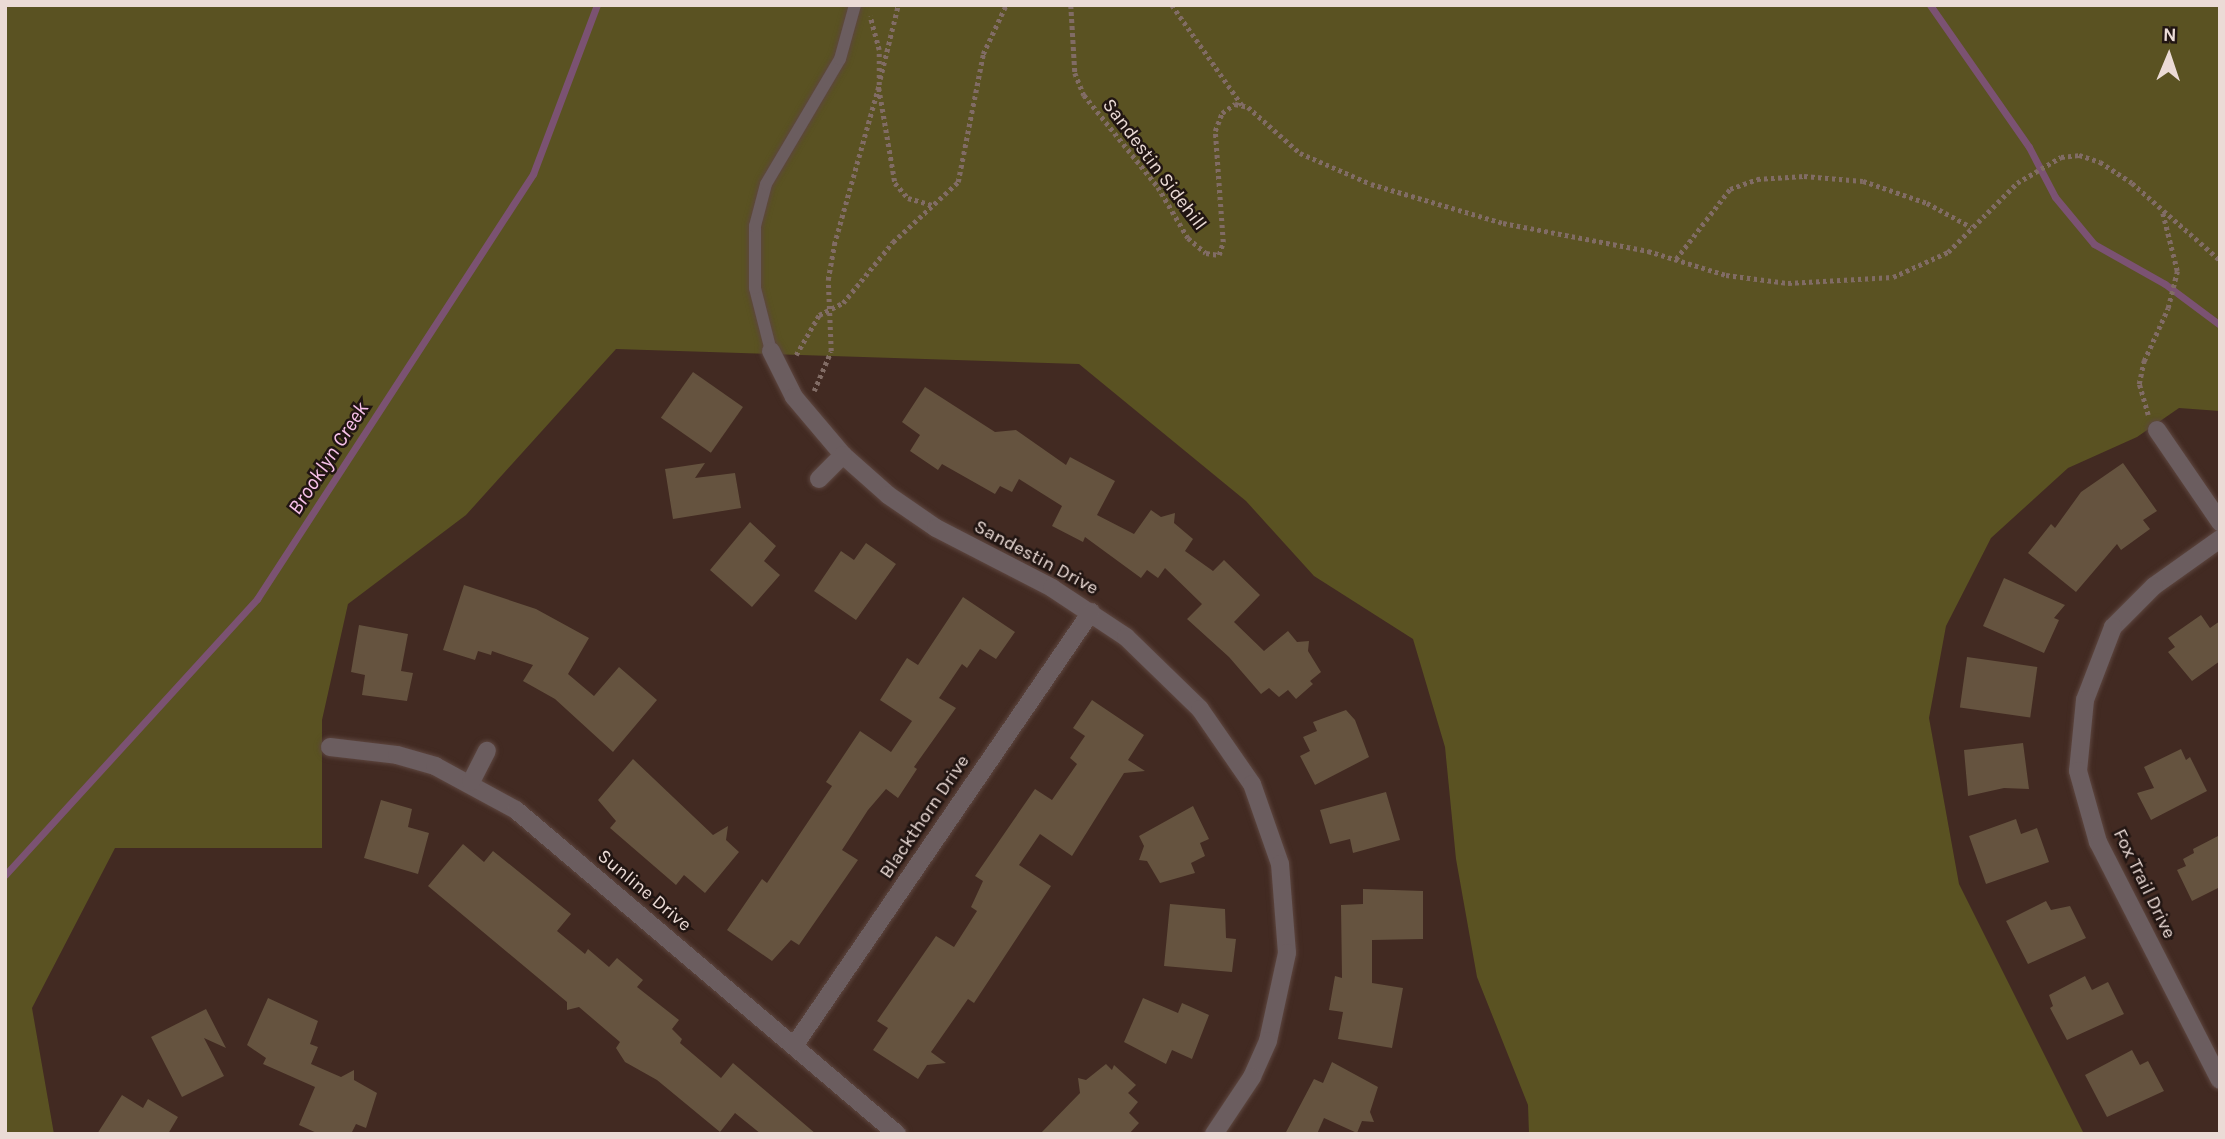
<!DOCTYPE html>
<style>
body{margin:0}
#map{position:relative;width:2225px;height:1139px;overflow:hidden;background:#422a22;font-family:Karla,sans-serif}
div>[style]{position:absolute}
[style*='--x']{left:calc(var(--x)*1px);top:calc(var(--y)*1px);width:calc(var(--w)*1px);rotate:calc(var(--a)*1deg)}
.green>*{inset:0;background:#5a5222}
.stream>*{height:7px;margin:-3.5px;padding:0 3.5px;transform-origin:3.5px;border-radius:3.5px;background:#7b5272}
.building>*{inset:0;background:#65533f;transform-origin:0 0}
.path>*{height:4.5px;margin-top:-2.25px;transform-origin:0;background:repeating-linear-gradient(90deg,#816c65 0 3.5px,transparent 0 7px)}
.roads{filter:drop-shadow(0 0 2px #5d463f) drop-shadow(0 0 2px #5d463f)}
.lane>*{height:12px;margin:-6px;padding:0 6px;transform-origin:6px;border-radius:6px;background:#6b5d5f}
.street>*{height:18px;margin:-9px;padding:0 9px;transform-origin:9px;border-radius:9px;background:#6b5d5f}
span{translate:-50% -50%;white-space:nowrap;text-align:center;line-height:1.15;-webkit-text-stroke:5px #211512;paint-order:stroke}
.street-label{font-size:19px;color:#ebdbd6}
.water-label{font-size:21px;color:#f7c1ea;font-style:italic}
.frame{position:absolute;inset:0;border:7px solid #ebdbd6;pointer-events:none}
.north{position:absolute;left:2134px;top:21px;width:70px;height:70px;-webkit-text-stroke:5px #211512;paint-order:stroke;rotate:2deg;font-size:19px;font-weight:700;line-height:28px;text-align:center;color:#ebdbd6}
.north::after{content:'';display:block;margin:auto;width:24px;height:32px;background:#ebdbd6;clip-path:polygon(50% 0,100% 100%,50% 72%,0 100%)}
</style>
<div id="map">
<div class="green">
<div style="clip-path:polygon(5px 5px,2220px 5px,2220px 411px,2179px 408px,2137px 437px,2068px 468px,1991px 538px,1946px 626px,1929px 718px,1959px 884px,2084px 1134px,1529px 1134px,1528px 1105px,1477px 977px,1456px 859px,1445px 747px,1413px 639px,1314px 576px,1246px 501px,1079px 364px,616px 349px,466px 515px,348px 604px,322px 720px,322px 848px,115px 848px,32px 1008px,54px 1134px,5px 1134px)"></div>
</div>
<div class="stream">
<div style="--x:1930;--y:5;--w:173;--a:55.1"></div>
<div style="--x:2029;--y:147;--w:56;--a:62.5"></div>
<div style="--x:2055;--y:197;--w:61;--a:50.3"></div>
<div style="--x:2094;--y:244;--w:81;--a:29.4"></div>
<div style="--x:2165;--y:284;--w:69;--a:36.7"></div>
<div style="--x:5;--y:875;--w:374;--a:-47.6"></div>
<div style="--x:257;--y:599;--w:507;--a:-57"></div>
<div style="--x:533;--y:174;--w:181;--a:-69.3"></div>
</div>
<div class="building">
<div style="left:693px;top:372px;width:61px;height:56px;rotate:35deg"></div>
<div style="clip-path:polygon(925px 387px,995px 432px,1016px 430px,1066px 465px,1070px 457px,1115px 481px,1097px 515px,1134px 534px,1151px 510px,1161px 517px,1175px 513px,1174px 523px,1193px 539px,1185px 551px,1213px 571px,1224px 560px,1260px 595px,1234px 622px,1264px 651px,1288px 631px,1297px 642px,1309px 641px,1308px 651px,1321px 672px,1310px 681px,1313px 684px,1296px 699px,1288px 690px,1279px 697px,1269px 688px,1261px 694px,1229px 657px,1187px 619px,1202px 604px,1165px 568px,1158px 578px,1147px 570px,1141px 578px,1085px 537px,1083px 542px,1052px 526px,1062px 506px,1019px 479px,1012px 492px,1000px 486px,995px 494px,942px 464px,938px 470px,910px 451px,920px 435px,902px 422px)"></div>
<div style="clip-path:polygon(705px 463px,695px 478px,735px 473px,741px 508px,673px 519px,665px 469px)"></div>
<div style="clip-path:polygon(2123px 463px,2157px 511px,2143px 520px,2150px 529px,2121px 550px,2117px 544px,2076px 592px,2028px 553px,2051px 524px,2055px 528px,2081px 492px)"></div>
<div style="clip-path:polygon(750px 522px,776px 546px,764px 561px,780px 575px,752px 607px,710px 570px)"></div>
<div style="clip-path:polygon(866px 543px,896px 564px,856px 620px,814px 591px,841px 551px,854px 560px)"></div>
<div style="clip-path:polygon(2004px 578px,2065px 605px,2054px 618px,2059px 620px,2044px 653px,1983px 626px)"></div>
<div style="clip-path:polygon(464px 585px,536px 609px,589px 638px,568px 674px,594px 696px,619px 667px,657px 700px,613px 752px,555px 699px,523px 681px,533px 665px,492px 651px,491px 655px,478px 651px,475px 660px,443px 650px)"></div>
<div style="clip-path:polygon(963px 597px,1015px 632px,996px 659px,980px 649px,967px 668px,962px 664px,939px 698px,956px 708px,914px 767px,917px 769px,898px 798px,886px 789px,868px 810px,842px 850px,858px 860px,799px 945px,791px 940px,772px 961px,727px 930px,762px 879px,767px 883px,832px 786px,826px 782px,860px 731px,891px 752px,912px 721px,880px 700px,907px 658px,918px 665px)"></div>
<div style="clip-path:polygon(2201px 615px,2210px 628px,2220px 621px,2220px 661px,2192px 681px,2168px 652px,2175px 647px,2168px 638px)"></div>
<div style="clip-path:polygon(359px 625px,408px 634px,401px 671px,413px 673px,407px 701px,362px 695px,365px 675px,351px 672px)"></div>
<div style="left:1967px;top:657px;width:71px;height:51px;rotate:8deg"></div>
<div style="clip-path:polygon(1092px 700px,1144px 735px,1128px 760px,1145px 771px,1124px 773px,1072px 856px,1040px 834px,1019px 865px,1051px 886px,974px 1003px,968px 999px,931px 1052px,946px 1063px,927px 1065px,918px 1079px,873px 1050px,888px 1028px,877px 1021px,936px 936px,954px 947px,977px 911px,971px 907px,983px 881px,975px 876px,1035px 789px,1052px 800px,1077px 764px,1070px 758px,1085px 736px,1073px 728px)"></div>
<div style="clip-path:polygon(1346px 710px,1355px 720px,1369px 757px,1315px 785px,1300px 756px,1310px 751px,1303px 737px,1317px 731px,1313px 722px)"></div>
<div style="clip-path:polygon(2023px 743px,2029px 789px,2004px 788px,1968px 796px,1964px 750px)"></div>
<div style="clip-path:polygon(2181px 749px,2186px 760px,2190px 757px,2207px 791px,2151px 820px,2137px 793px,2154px 788px,2144px 767px)"></div>
<div style="clip-path:polygon(633px 759px,713px 835px,728px 826px,726px 840px,739px 852px,705px 893px,684px 875px,676px 885px,610px 828px,616px 821px,598px 800px)"></div>
<div style="clip-path:polygon(1386px 792px,1400px 840px,1353px 853px,1350px 839px,1330px 844px,1320px 810px)"></div>
<div style="clip-path:polygon(381px 800px,412px 809px,408px 827px,429px 833px,418px 874px,364px 858px)"></div>
<div style="clip-path:polygon(1193px 806px,1209px 839px,1200px 843px,1205px 856px,1191px 863px,1195px 873px,1160px 883px,1147px 861px,1139px 860px,1144px 846px,1139px 836px)"></div>
<div style="clip-path:polygon(2016px 819px,2021px 834px,2037px 828px,2049px 862px,1986px 884px,1969px 836px)"></div>
<div style="clip-path:polygon(2220px 835px,2220px 887px,2192px 901px,2177px 870px,2186px 866px,2183px 859px,2194px 853px,2193px 849px)"></div>
<div style="clip-path:polygon(463px 844px,484px 862px,493px 851px,571px 914px,557px 931px,585px 954px,588px 949px,609px 967px,617px 958px,643px 980px,637px 987px,679px 1020px,672px 1029px,682px 1039px,680px 1043px,721px 1078px,733px 1063px,816px 1134px,761px 1134px,735px 1113px,720px 1132px,657px 1080px,625px 1062px,616px 1048px,620px 1042px,579px 1007px,567px 1010px,567px 1002px,428px 886px)"></div>
<div style="clip-path:polygon(1363px 889px,1423px 891px,1423px 939px,1372px 940px,1372px 983px,1403px 988px,1392px 1048px,1338px 1039px,1343px 1012px,1329px 1010px,1335px 976px,1342px 978px,1341px 905px,1363px 904px)"></div>
<div style="clip-path:polygon(2046px 901px,2051px 910px,2070px 906px,2086px 938px,2028px 964px,2006px 921px)"></div>
<div style="clip-path:polygon(1170px 904px,1225px 909px,1226px 938px,1236px 939px,1232px 972px,1164px 966px)"></div>
<div style="clip-path:polygon(2085px 976px,2092px 990px,2108px 982px,2124px 1014px,2067px 1040px,2050px 1008px,2053px 1006px,2049px 995px)"></div>
<div style="clip-path:polygon(268px 998px,318px 1021px,310px 1044px,318px 1047px,311px 1064px,341px 1077px,354px 1070px,354px 1080px,377px 1093px,366px 1128px,356px 1124px,351px 1134px,319px 1134px,299px 1125px,315px 1087px,263px 1064px,266px 1058px,247px 1045px)"></div>
<div style="clip-path:polygon(1143px 998px,1178px 1013px,1182px 1003px,1209px 1015px,1192px 1059px,1172px 1050px,1166px 1064px,1124px 1042px)"></div>
<div style="clip-path:polygon(206px 1009px,226px 1048px,204px 1038px,224px 1076px,182px 1097px,151px 1037px)"></div>
<div style="clip-path:polygon(2132px 1050px,2140px 1065px,2148px 1061px,2164px 1091px,2107px 1117px,2085px 1075px)"></div>
<div style="clip-path:polygon(1332px 1062px,1378px 1087px,1370px 1112px,1374px 1122px,1362px 1121px,1357px 1133px,1324px 1118px,1317px 1134px,1285px 1134px,1314px 1079px,1323px 1083px)"></div>
<div style="clip-path:polygon(1106px 1064px,1112px 1070px,1114px 1065px,1136px 1085px,1128px 1093px,1138px 1102px,1129px 1113px,1139px 1123px,1129px 1134px,1040px 1134px,1080px 1093px,1078px 1078px,1086px 1080px)"></div>
<div style="clip-path:polygon(122px 1095px,143px 1108px,148px 1099px,178px 1117px,168px 1134px,97px 1134px)"></div>
</div>
<div class="path">
<div style="--x:1071;--y:5;--w:68;--a:86.6"></div>
<div style="--x:1075;--y:73;--w:24;--a:68"></div>
<div style="--x:1084;--y:95;--w:118;--a:51.2"></div>
<div style="--x:1158;--y:187;--w:59;--a:59.5"></div>
<div style="--x:1188;--y:238;--w:23;--a:40"></div>
<div style="--x:1206;--y:253;--w:13;--a:9"></div>
<div style="--x:1219;--y:255;--w:14;--a:-73"></div>
<div style="--x:1223;--y:242;--w:111;--a:-94.1"></div>
<div style="--x:1215;--y:131;--w:19;--a:-69"></div>
<div style="--x:1222;--y:113;--w:16;--a:-35"></div>
<div style="--x:1235;--y:104;--w:13;--a:13"></div>
<div style="--x:1248;--y:107;--w:69;--a:41.5"></div>
<div style="--x:1300;--y:153;--w:77;--a:23.6"></div>
<div style="--x:1371;--y:184;--w:138;--a:16.5"></div>
<div style="--x:1503;--y:223;--w:148;--a:10.9"></div>
<div style="--x:1648;--y:251;--w:82;--a:17.1"></div>
<div style="--x:1726;--y:275;--w:63;--a:7.4"></div>
<div style="--x:1788;--y:283;--w:105;--a:-3.3"></div>
<div style="--x:1893;--y:277;--w:60;--a:-24.4"></div>
<div style="--x:1948;--y:252;--w:98;--a:-45"></div>
<div style="--x:2017;--y:183;--w:51;--a:-30.6"></div>
<div style="--x:2061;--y:157;--w:18;--a:-6"></div>
<div style="--x:2079;--y:155;--w:22;--a:18"></div>
<div style="--x:2100;--y:162;--w:38;--a:33"></div>
<div style="--x:2132;--y:183;--w:117;--a:41.2"></div>
<div style="--x:1172;--y:5;--w:122;--a:55"></div>
<div style="--x:880;--y:79;--w:76;--a:-76.3"></div>
<div style="--x:879;--y:88;--w:96;--a:80.4"></div>
<div style="--x:895;--y:183;--w:20;--a:49"></div>
<div style="--x:908;--y:198;--w:25;--a:16"></div>
<div style="--x:1676;--y:259;--w:88;--a:-52.4"></div>
<div style="--x:1730;--y:189;--w:29;--a:-20"></div>
<div style="--x:1757;--y:179;--w:47;--a:-3.7"></div>
<div style="--x:1804;--y:176;--w:59;--a:4.8"></div>
<div style="--x:1863;--y:181;--w:68;--a:19"></div>
<div style="--x:1927;--y:203;--w:50;--a:28.6"></div>
<div style="--x:796;--y:355;--w:46;--a:-60.1"></div>
<div style="--x:819;--y:315;--w:27;--a:-27"></div>
<div style="--x:843;--y:303;--w:79;--a:-50.7"></div>
<div style="--x:893;--y:242;--w:88;--a:-42.7"></div>
<div style="--x:958;--y:182;--w:130;--a:-78.9"></div>
<div style="--x:983;--y:54;--w:54;--a:-64.9"></div>
<div style="--x:814;--y:391;--w:43;--a:-67"></div>
<div style="--x:831;--y:351;--w:71;--a:-92.4"></div>
<div style="--x:828;--y:280;--w:36;--a:-80"></div>
<div style="--x:834;--y:245;--w:166;--a:-74.3"></div>
<div style="--x:879;--y:85;--w:35;--a:-90"></div>
<div style="--x:879;--y:50;--w:35;--a:-105"></div>
<div style="--x:2148;--y:415;--w:32;--a:-106"></div>
<div style="--x:2139;--y:384;--w:24;--a:-78"></div>
<div style="--x:2144;--y:361;--w:58;--a:-65.6"></div>
<div style="--x:2168;--y:308;--w:38;--a:-76"></div>
<div style="--x:2177;--y:271;--w:62;--a:-104"></div>
</div>
<div class="roads">
<div class="lane">
<div style="--x:771;--y:351;--w:65;--a:-104.3"></div>
<div style="--x:755;--y:288;--w:62;--a:-90"></div>
<div style="--x:755;--y:226;--w:43;--a:-75.3"></div>
<div style="--x:766;--y:184;--w:145;--a:-59.4"></div>
<div style="--x:840;--y:59;--w:56;--a:-74.5"></div>
</div>
<div class="street">
<div style="--x:771;--y:351;--w:51;--a:63.4"></div>
<div style="--x:794;--y:397;--w:76;--a:49.8"></div>
<div style="--x:843;--y:455;--w:60;--a:41.6"></div>
<div style="--x:888;--y:495;--w:58;--a:34.5"></div>
<div style="--x:936;--y:528;--w:131;--a:27.3"></div>
<div style="--x:1052;--y:588;--w:89;--a:33.5"></div>
<div style="--x:1126;--y:637;--w:103;--a:44.2"></div>
<div style="--x:1200;--y:709;--w:91;--a:55.3"></div>
<div style="--x:1252;--y:784;--w:85;--a:70.7"></div>
<div style="--x:1280;--y:864;--w:89;--a:85.5"></div>
<div style="--x:1287;--y:953;--w:90;--a:102.2"></div>
<div style="--x:1268;--y:1041;--w:39;--a:114"></div>
<div style="--x:1252;--y:1077;--w:69;--a:123.7"></div>
<div style="--x:2157;--y:430;--w:112;--a:55.6"></div>
<div style="--x:819;--y:479;--w:34;--a:-45"></div>
<div style="--x:2220;--y:539;--w:81;--a:144.5"></div>
<div style="--x:2154;--y:586;--w:58;--a:135"></div>
<div style="--x:2113;--y:627;--w:78;--a:111"></div>
<div style="--x:2085;--y:700;--w:71;--a:95.6"></div>
<div style="--x:2078;--y:771;--w:74;--a:74.3"></div>
<div style="--x:2098;--y:842;--w:267;--a:62.9"></div>
<div style="--x:330;--y:747;--w:67;--a:6.8"></div>
<div style="--x:397;--y:755;--w:40;--a:16"></div>
<div style="--x:435;--y:766;--w:92;--a:28.5"></div>
<div style="--x:516;--y:810;--w:500;--a:40.38"></div>
<div style="--x:471;--y:782;--w:35;--a:-63"></div>
<div style="--x:794;--y:1046;--w:526;--a:-55.61"></div>
</div>
</div>
<div class="street-label">
<span style="left:1154px;top:165px;rotate:53deg">Sandestin Sidehill</span>
<span style="left:1036px;top:558px;rotate:28deg">Sandestin Drive</span>
<span style="left:925px;top:817px;rotate:-56deg">Blackthorn Drive</span>
<span style="left:2144px;top:884px;rotate:64deg">Fox Trail Drive</span>
<span style="left:644px;top:891px;rotate:40deg">Sunline Drive</span>
</div>
<div class="water-label">
<span style="left:328px;top:458px;rotate:-57deg">Brooklyn Creek</span>
</div>
<div class="frame"></div>
<div class="north">N</div>
</div>
